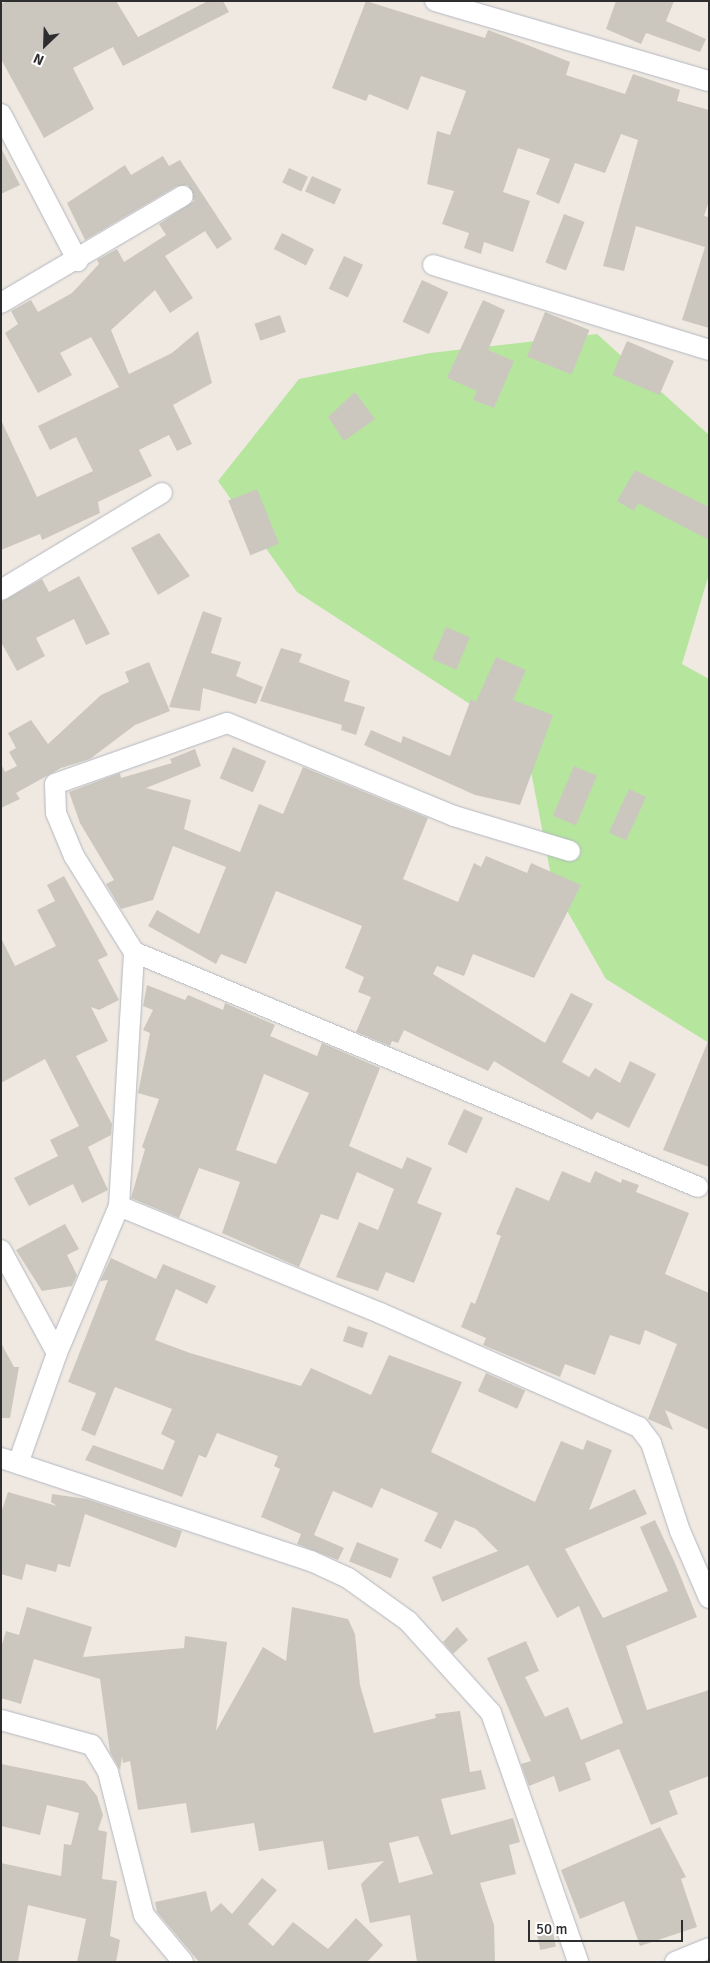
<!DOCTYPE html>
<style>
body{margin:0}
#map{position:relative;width:710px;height:1963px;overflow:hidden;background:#efe9e1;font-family:Signika,sans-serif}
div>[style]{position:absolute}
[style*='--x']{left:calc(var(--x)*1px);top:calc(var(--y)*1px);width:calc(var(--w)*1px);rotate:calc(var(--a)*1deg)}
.green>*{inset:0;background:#b6e59e}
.building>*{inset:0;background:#cbc7bf;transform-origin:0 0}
.roads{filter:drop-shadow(0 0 1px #b4b7c1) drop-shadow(0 0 1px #b4b7c1)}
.minor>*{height:20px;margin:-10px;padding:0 10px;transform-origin:10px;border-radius:10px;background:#fff}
span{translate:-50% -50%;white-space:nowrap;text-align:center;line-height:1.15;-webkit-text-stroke:5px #fff;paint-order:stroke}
.frame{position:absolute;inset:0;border:2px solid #2e2e2e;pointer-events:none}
.north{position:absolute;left:20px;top:20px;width:50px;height:50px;-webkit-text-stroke:4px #fff;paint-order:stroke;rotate:204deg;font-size:14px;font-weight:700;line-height:20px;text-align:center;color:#2e2e2e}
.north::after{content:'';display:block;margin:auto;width:18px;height:22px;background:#2e2e2e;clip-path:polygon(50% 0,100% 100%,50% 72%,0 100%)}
.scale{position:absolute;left:528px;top:1920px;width:155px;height:22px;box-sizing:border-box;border:2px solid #2e2e2e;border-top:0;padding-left:6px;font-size:15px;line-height:18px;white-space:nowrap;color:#2e2e2e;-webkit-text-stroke:4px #fff;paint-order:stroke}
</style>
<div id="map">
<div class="green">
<div style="clip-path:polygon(597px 334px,709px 435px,709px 574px,682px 664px,709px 679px,709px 1043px,606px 979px,553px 886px,520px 714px,473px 706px,297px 592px,218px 481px,299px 379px,430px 353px)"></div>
</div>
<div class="building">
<div style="clip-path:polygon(7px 1px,116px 1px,138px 37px,208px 1px,223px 1px,229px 12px,123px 66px,113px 47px,73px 68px,94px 109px,44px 138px,1px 59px,1px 4px)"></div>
<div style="clip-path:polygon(366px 1px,485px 38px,488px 30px,525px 44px,570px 62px,566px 75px,625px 94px,633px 74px,680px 90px,677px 101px,709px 110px,709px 201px,704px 216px,709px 217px,709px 328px,682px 320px,705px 247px,636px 226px,624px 271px,603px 266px,638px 140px,621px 134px,605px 173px,575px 163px,559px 204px,536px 194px,550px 159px,518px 148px,503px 192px,530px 201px,513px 252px,484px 242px,481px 254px,464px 248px,469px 233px,442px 224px,454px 191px,427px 184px,437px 131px,450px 135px,466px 91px,421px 76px,408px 110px,369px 94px,366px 101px,332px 88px)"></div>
<div style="clip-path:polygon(616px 1px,674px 1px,666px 21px,706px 39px,700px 52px,646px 33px,641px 44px,606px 29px)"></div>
<div style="clip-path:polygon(1px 148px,20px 185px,1px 194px)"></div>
<div style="clip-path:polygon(163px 156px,169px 166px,180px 160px,232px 239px,217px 249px,205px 231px,165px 256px,193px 298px,170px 313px,155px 290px,111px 330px,129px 374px,172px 353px,198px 331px,212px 383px,173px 405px,192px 444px,177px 451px,169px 435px,139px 450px,152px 476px,98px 502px,100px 513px,42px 540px,40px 534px,1px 550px,1px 420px,37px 497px,93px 471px,76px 437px,50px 450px,38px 426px,119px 387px,91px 337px,60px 353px,72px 375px,38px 393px,5px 333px,18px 324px,11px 311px,31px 300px,38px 312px,72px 293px,99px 264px,97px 260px,117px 249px,124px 262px,166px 235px,159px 224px,194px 201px,188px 185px,177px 186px,85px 240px,67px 203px,125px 165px,131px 175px)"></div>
<div style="left:289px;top:168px;width:21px;height:16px;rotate:25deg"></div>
<div style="left:312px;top:176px;width:32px;height:17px;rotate:24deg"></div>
<div style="left:564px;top:214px;width:22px;height:52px;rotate:21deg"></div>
<div style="left:282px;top:233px;width:36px;height:18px;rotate:27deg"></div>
<div style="left:344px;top:256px;width:21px;height:36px;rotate:25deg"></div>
<div style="left:422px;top:280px;width:29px;height:46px;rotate:25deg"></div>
<div style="clip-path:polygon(483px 300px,505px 310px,488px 350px,514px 361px,494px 408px,473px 400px,477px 391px,447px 378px)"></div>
<div style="left:545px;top:312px;width:48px;height:48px;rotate:22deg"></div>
<div style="left:280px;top:315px;width:18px;height:27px;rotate:71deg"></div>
<div style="left:627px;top:341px;width:51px;height:37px;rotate:23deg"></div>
<div style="clip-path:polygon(355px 392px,375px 419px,344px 441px,328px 417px)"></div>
<div style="clip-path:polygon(635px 470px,709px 507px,709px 540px,638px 503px,634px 511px,617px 501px)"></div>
<div style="left:257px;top:489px;width:59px;height:31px;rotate:68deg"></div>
<div style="clip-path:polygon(159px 533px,190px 576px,158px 595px,131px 548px)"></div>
<div style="clip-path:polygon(79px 576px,110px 634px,86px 645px,74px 619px,36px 638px,45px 656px,17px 671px,1px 642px,1px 602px,42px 579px,49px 592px)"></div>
<div style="clip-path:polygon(203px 611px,222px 618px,211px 653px,241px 662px,236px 676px,263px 687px,256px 704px,203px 688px,200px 711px,169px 707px)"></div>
<div style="left:446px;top:627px;width:26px;height:35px;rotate:23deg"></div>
<div style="clip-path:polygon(281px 648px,302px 654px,299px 662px,350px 681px,344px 701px,365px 707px,356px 735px,341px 730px,342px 725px,260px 701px)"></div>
<div style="clip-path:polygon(496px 657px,526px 670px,513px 700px,553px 715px,520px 805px,475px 795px,364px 745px,371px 730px,401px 743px,403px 736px,450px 756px,471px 699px,476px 702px)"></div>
<div style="clip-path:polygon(149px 662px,170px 711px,135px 725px,90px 759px,61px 768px,16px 793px,20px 799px,1px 808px,1px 764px,5px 772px,17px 766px,9px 752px,16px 748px,8px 733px,31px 720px,48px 744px,101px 695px,129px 682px,125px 672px)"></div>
<div style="left:233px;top:747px;width:36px;height:34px;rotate:23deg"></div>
<div style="clip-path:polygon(195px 749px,201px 766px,146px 788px,191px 800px,184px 829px,240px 852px,259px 804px,283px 814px,303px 767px,428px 818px,403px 879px,458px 902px,474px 863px,481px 867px,486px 856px,527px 873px,531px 863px,581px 885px,534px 978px,473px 954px,464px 976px,437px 966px,433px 974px,545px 1043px,571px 993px,593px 1004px,562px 1062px,589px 1077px,595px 1068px,620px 1083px,630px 1061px,656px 1074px,629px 1128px,597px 1112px,592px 1120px,494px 1061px,488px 1071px,404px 1030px,398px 1043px,392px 1041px,390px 1046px,356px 1032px,371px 997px,358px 992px,364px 977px,345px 968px,362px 926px,276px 891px,246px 964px,221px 954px,216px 964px,148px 926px,157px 910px,199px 934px,226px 867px,173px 846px,153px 900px,121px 909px,106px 884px,114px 880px,80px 823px,69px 792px,120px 773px,121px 778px,172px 763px,170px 759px)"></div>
<div style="left:574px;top:766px;width:25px;height:54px;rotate:23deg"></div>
<div style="left:629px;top:789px;width:19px;height:48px;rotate:25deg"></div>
<div style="clip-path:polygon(64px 876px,108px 955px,98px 960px,119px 1000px,99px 1010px,91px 1007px,108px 1041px,76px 1056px,112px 1124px,111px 1135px,88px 1147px,108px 1190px,82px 1203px,73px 1184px,29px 1206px,14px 1178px,58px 1156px,50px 1140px,79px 1126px,45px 1059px,1px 1083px,1px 938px,15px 966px,56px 946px,37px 910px,55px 901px,47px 885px)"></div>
<div style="clip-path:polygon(evenodd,147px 985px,185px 1000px,188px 995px,223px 1010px,225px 1003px,275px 1025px,270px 1036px,317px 1056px,322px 1043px,380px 1068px,349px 1146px,402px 1169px,407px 1157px,432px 1168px,417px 1203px,442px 1213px,414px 1283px,386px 1272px,378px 1291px,336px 1277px,359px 1222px,378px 1230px,394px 1189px,357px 1172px,338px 1220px,321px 1214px,299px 1267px,222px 1233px,240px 1182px,199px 1168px,179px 1218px,131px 1198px,145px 1149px,142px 1147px,159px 1099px,138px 1093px,150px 1033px,143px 1030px,153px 1010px,143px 1006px,147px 985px,264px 1074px,309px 1093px,276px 1164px,236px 1150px,264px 1074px)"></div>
<div style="clip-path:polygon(709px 1039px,709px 1167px,663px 1150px)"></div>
<div style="left:464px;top:1109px;width:21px;height:39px;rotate:25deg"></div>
<div style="clip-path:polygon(562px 1171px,590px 1183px,595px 1171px,621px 1183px,622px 1179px,639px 1185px,636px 1192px,689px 1213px,665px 1274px,709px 1293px,709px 1430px,665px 1410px,673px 1430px,648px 1419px,677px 1344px,645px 1330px,640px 1345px,610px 1335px,595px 1375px,565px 1364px,560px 1377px,483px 1345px,486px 1338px,461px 1327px,471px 1302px,475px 1304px,501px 1236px,496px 1234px,516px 1187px,549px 1201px)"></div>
<div style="clip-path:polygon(65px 1224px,79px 1249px,67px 1255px,77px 1275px,72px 1286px,42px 1291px,16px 1250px)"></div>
<div style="clip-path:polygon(111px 1258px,156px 1279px,163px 1264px,216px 1286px,207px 1304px,176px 1289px,155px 1340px,190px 1353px,301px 1386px,311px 1368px,371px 1395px,389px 1355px,462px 1382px,431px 1452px,535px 1502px,561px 1441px,583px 1450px,587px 1440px,612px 1450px,589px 1510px,635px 1489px,647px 1514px,565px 1549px,603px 1618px,668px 1591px,640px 1527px,655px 1520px,675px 1563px,697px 1617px,626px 1646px,647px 1710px,709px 1690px,709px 1776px,669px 1791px,678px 1814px,651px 1825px,619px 1749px,585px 1763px,591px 1780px,559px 1792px,554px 1776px,529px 1786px,521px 1764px,531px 1761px,487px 1658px,526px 1641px,539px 1671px,525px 1677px,545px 1717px,568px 1707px,581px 1740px,623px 1723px,579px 1606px,557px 1618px,528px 1565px,442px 1602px,432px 1577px,498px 1551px,476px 1529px,455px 1520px,441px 1549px,424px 1541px,438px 1513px,381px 1488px,372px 1508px,333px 1491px,314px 1535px,344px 1548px,338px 1560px,297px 1544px,301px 1534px,261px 1517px,280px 1469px,274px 1466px,278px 1456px,217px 1433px,206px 1458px,199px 1455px,182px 1497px,85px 1460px,93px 1445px,163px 1470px,175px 1441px,161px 1434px,172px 1409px,115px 1387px,95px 1436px,81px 1430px,96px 1393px,68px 1382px,108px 1280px,100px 1281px)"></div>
<div style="left:348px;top:1326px;width:21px;height:16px;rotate:19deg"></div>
<div style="clip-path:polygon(1px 1343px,14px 1367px,19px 1367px,10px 1418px,1px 1418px)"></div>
<div style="left:486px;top:1373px;width:43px;height:20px;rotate:24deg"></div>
<div style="clip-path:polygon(8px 1492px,57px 1506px,51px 1502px,52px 1494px,87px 1499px,182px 1531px,176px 1548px,85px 1514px,70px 1567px,58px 1564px,56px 1572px,26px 1564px,22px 1580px,1px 1574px,1px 1513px)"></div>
<div style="left:357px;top:1542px;width:45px;height:21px;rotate:22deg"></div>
<div style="clip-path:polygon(evenodd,27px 1607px,92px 1627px,83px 1657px,184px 1648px,185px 1636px,227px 1642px,216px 1731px,263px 1647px,286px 1661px,292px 1607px,348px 1619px,355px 1634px,360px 1685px,374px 1733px,436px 1718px,435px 1714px,460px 1711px,470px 1772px,481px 1770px,486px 1789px,441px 1799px,451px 1835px,513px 1818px,520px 1842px,509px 1845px,516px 1874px,480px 1883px,494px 1925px,495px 1962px,417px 1962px,410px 1915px,370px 1923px,361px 1884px,384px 1861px,328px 1870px,323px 1841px,259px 1851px,254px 1823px,191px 1833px,186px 1803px,138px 1810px,130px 1761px,123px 1763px,122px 1757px,120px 1770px,110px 1752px,100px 1679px,34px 1659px,21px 1704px,1px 1698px,1px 1648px,6px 1631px,19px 1635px,27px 1607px,418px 1836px,433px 1874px,399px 1883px,389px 1843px,418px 1836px)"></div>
<div style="clip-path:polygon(457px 1627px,468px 1640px,453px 1654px,443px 1642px)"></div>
<div style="clip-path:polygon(1px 1764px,85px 1781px,97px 1796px,103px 1815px,98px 1830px,107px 1832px,102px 1879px,117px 1881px,110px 1936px,120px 1940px,116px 1962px,77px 1962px,86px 1919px,28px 1905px,18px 1962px,1px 1962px,1px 1863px,61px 1876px,64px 1844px,71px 1845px,79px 1813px,47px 1805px,40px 1835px,1px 1826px)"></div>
<div style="clip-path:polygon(660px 1827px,686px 1877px,681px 1879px,697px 1927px,640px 1946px,624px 1901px,580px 1919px,561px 1870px)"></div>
<div style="clip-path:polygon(262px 1878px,277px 1890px,248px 1924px,273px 1946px,293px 1922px,328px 1949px,356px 1918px,383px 1945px,367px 1962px,199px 1962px,157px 1912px,155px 1902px,206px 1891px,211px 1912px,221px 1903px,232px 1914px)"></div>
<div style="left:552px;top:1928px;width:19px;height:16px;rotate:78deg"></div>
</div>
<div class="roads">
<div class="minor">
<div style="--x:435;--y:1;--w:285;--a:16.3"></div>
<div style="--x:1;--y:114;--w:166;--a:62.4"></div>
<div style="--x:433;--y:265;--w:289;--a:17.1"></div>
<div style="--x:1;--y:303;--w:211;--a:-30.5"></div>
<div style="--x:1;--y:590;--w:188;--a:-31.1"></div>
<div style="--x:570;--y:851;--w:121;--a:-163.2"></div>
<div style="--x:454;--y:816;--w:245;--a:-157.7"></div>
<div style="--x:227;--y:723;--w:182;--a:160.5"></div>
<div style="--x:55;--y:784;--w:29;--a:88"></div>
<div style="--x:56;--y:813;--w:47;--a:67.3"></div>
<div style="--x:74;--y:856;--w:113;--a:58"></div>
<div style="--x:134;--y:952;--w:611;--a:22.62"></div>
<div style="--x:119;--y:1206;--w:282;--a:22.3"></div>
<div style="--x:380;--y:1313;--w:283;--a:23.8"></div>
<div style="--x:639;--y:1427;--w:20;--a:53"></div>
<div style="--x:651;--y:1443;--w:93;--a:71.8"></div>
<div style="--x:680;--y:1531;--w:73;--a:66.6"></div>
<div style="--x:1;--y:1250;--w:117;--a:61.5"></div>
<div style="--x:1;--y:1458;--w:327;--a:18.4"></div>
<div style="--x:311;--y:1561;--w:41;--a:24.7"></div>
<div style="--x:348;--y:1578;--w:74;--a:35.6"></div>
<div style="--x:408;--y:1621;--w:124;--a:47.9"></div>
<div style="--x:491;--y:1713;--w:264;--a:70.7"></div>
<div style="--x:19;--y:1461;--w:114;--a:-70.6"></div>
<div style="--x:57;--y:1353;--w:160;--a:-67.1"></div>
<div style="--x:119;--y:1206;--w:254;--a:-86.6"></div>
<div style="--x:1;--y:1720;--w:94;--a:15.4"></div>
<div style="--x:92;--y:1745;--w:31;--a:59"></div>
<div style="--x:108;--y:1772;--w:147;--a:75.9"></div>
<div style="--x:144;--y:1915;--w:61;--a:50.3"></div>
<div style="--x:675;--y:1962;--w:37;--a:-22"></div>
</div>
</div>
<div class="frame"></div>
<div class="north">N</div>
<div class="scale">50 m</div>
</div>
